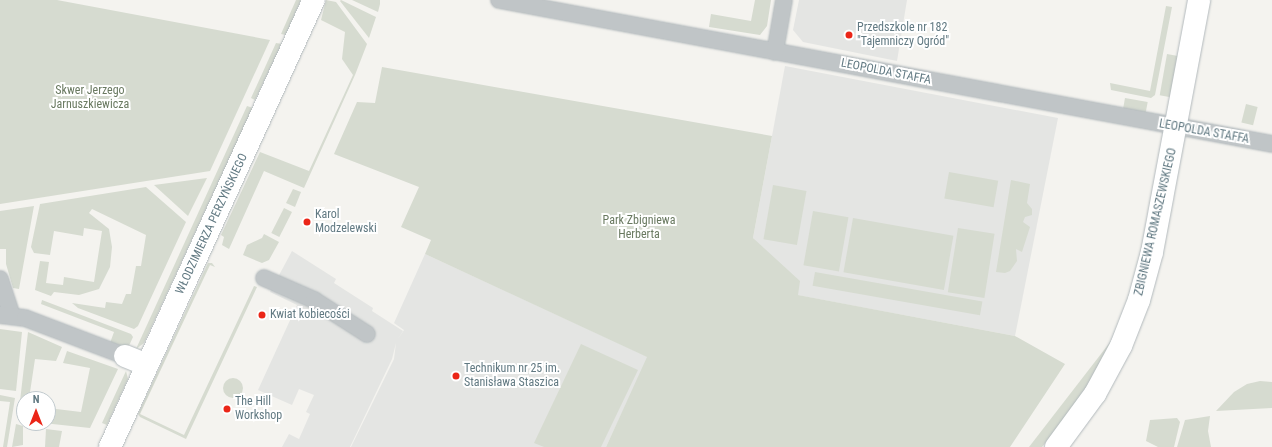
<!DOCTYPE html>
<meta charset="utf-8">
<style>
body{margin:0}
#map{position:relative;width:1272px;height:447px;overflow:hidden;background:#f4f3ef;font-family:"Roboto Condensed",sans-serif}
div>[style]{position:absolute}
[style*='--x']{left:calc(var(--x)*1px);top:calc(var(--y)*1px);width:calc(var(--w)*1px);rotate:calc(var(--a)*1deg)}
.built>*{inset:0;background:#e4e5e3}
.green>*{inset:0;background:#d6dbd0;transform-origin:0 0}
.round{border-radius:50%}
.roads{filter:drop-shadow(0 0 1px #b2b9bc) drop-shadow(0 0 1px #b2b9bc)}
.street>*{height:16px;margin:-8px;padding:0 8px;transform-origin:8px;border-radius:8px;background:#c0c5c7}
.secondary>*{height:22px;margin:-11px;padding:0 11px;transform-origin:11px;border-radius:11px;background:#fff}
.dots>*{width:11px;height:11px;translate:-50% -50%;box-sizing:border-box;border:2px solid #fff;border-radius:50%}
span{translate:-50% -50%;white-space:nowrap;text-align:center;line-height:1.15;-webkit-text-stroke:4px #fff;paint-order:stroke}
.poi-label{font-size:12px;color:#617982}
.left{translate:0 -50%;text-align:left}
.street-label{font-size:12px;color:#617982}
.park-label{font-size:12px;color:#697960}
.north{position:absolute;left:16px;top:391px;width:40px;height:40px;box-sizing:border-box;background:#fff;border:1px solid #c0c9cd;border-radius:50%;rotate:0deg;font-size:11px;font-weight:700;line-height:16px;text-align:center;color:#617982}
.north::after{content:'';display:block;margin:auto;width:14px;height:18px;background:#eb2618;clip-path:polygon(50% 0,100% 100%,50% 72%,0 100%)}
</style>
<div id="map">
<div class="built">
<div style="clip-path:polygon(799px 0,907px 0,897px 61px,803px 42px,793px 30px)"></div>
<div style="clip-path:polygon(785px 66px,1058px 118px,1015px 336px,797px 295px,753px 238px)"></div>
<div style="clip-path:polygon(292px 251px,336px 279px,334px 283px,373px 308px,372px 311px,403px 331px,398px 339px,404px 330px,394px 323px,425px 254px,648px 357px,606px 447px,351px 447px,394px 359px,396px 343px,392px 359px,350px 447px,282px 447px,289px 434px,299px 439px,310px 414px,306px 412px,314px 395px,299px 389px,292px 405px,258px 390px,297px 305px,270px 292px)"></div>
</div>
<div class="green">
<div style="clip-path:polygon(0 0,57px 0,270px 40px,210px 171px,0 204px)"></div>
<div style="clip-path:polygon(296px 0,301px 0,286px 35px,281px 34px)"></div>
<div style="clip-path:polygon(326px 0,336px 2px,367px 44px,355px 75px,304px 188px,264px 171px,229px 249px,222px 245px,224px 237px,221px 235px,260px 152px,309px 171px,353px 75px,342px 59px,345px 32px,321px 20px)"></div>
<div style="clip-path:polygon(341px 0,376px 17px,369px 38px,340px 1px)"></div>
<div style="clip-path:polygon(352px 0,380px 0,380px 4px,378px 12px)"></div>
<div style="clip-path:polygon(755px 0,771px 0,767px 26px,760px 35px,709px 27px,711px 14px,751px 21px)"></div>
<div style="clip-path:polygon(1166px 6px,1172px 7px,1155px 95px,1151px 98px,1111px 90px,1110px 83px,1150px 91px)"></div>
<div style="clip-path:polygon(276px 43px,282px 44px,255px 100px,251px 98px)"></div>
<div style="left:1167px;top:54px;width:11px;height:42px;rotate:10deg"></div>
<div style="clip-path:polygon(382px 67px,772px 136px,753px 238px,800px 281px,798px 295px,1015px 336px,1065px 364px,1010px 447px,606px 447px,647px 357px,425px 254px,431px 240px,401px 227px,419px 187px,334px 154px,357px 102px,375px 103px)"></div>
<div style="left:1125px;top:98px;width:23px;height:11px;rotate:10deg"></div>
<div style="left:1246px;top:104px;width:12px;height:19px;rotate:14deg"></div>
<div style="clip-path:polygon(247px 106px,253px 108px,144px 343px,136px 349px)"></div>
<div style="left:949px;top:172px;width:50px;height:27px;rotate:10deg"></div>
<div style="clip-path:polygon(207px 178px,188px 216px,154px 185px)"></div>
<div style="clip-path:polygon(1011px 180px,1030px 184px,1027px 203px,1032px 209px,1032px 215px,1025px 217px,1023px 222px,1030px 227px,1022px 252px,1016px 249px,1017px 261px,1010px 271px,1005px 273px,996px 272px)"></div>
<div style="left:773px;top:185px;width:34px;height:55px;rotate:10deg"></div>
<div style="clip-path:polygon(146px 187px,186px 222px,138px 326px,134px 329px,78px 308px,72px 303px,105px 308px,106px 302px,122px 304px,126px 294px,131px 294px,136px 266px,141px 266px,146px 235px,92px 209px,89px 213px,109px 229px,112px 247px,110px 267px,99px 289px,79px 295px,54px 292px,51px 296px,35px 290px,40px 261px,49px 262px,46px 283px,63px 285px,64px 277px,94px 282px,102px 231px,84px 228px,83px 236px,54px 231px,50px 255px,34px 253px,31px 247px,40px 204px)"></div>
<div style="clip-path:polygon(293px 189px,301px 192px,295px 207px,286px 203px)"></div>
<div style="clip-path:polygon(34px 206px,19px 289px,13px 288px,6px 264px,6px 249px,0 249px,0 211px)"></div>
<div style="left:284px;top:208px;width:9px;height:28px;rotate:27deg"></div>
<div style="left:813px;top:211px;width:36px;height:55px;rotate:10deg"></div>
<div style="left:853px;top:218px;width:102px;height:55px;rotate:10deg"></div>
<div style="left:958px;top:228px;width:37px;height:65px;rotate:9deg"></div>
<div style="clip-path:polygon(264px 234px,279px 242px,269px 260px,262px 263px,243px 255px,247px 245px,262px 238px)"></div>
<div style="clip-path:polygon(208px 263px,212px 263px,215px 267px,210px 265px,140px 414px,184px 435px,254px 286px,257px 287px,186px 439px,140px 417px,138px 414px)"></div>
<div style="left:815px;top:272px;width:170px;height:14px;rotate:10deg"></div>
<div style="clip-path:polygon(42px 300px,131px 334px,133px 337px,127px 350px,110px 343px,114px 332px,41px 304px)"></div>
<div style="clip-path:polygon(0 329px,22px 332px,16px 391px,0 389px)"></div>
<div style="clip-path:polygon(28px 332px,62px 347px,56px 361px,35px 359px,29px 399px,24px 399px,24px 402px,20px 401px)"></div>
<div style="clip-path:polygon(1111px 341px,1086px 389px,1061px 424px,1042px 447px,1029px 447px)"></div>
<div style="clip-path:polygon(581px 344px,638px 370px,601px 447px,544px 447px,534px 443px)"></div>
<div style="clip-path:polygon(67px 351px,118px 369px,90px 428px,43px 423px,48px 423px,48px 408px,81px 412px,90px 368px,63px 363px)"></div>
<div style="clip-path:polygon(126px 371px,128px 379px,107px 425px,102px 423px)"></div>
<div class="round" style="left:223px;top:378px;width:20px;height:20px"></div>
<div style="clip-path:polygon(1260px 381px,1272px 382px,1272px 408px,1216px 411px,1234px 392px,1247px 384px)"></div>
<div style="clip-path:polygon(0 395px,15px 398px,7px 447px,3px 447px,10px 402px,0 401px)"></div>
<div style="clip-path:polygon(1210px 416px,1208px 431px,1211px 447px,1177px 447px,1185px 420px)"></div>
<div style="clip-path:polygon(1177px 418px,1180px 422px,1174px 447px,1158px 447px,1146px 441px,1150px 420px)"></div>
<div style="clip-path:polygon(16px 424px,23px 426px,23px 445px,12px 447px)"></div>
<div style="clip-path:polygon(46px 429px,62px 431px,59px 447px,45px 447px)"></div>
</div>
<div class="roads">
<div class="street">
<div style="--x:499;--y:0;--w:786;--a:10.55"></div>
<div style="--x:775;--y:52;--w:53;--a:-80.2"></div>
<div style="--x:264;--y:278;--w:55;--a:23.7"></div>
<div style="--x:314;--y:300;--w:63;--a:32.7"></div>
<div style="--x:0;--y:279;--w:39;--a:72"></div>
<div style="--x:0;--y:315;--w:25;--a:7"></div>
<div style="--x:25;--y:318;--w:107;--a:20.8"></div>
</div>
<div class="secondary">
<div style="--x:125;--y:356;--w:24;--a:22"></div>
<div style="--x:110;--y:447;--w:491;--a:-65.5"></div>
<div style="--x:1056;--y:447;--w:66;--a:-53.7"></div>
<div style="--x:1095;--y:394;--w:55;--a:-61.6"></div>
<div style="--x:1121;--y:346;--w:49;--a:-68.6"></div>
<div style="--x:1139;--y:300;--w:50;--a:-74.8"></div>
<div style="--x:1152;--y:252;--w:256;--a:-79.4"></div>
</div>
</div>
<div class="dots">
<div style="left:849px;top:35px;background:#eb2618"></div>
<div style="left:307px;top:222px;background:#eb2618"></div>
<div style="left:262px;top:315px;background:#eb2618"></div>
<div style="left:456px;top:376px;background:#eb2618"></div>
<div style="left:227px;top:409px;background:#eb2618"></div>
</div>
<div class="poi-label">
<span class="left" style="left:857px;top:35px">Przedszkole nr 182<br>"Tajemniczy Ogród"</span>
<span class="left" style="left:315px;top:222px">Karol<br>Modzelewski</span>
<span class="left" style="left:270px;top:315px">Kwiat kobiecości</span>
<span class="left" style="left:464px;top:376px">Technikum nr 25 im.<br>Stanisława Staszica</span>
<span class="left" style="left:235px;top:409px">The Hill<br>Workshop</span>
</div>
<div class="street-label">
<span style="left:886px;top:72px;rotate:11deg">LEOPOLDA STAFFA</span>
<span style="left:1204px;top:132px;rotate:10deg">LEOPOLDA STAFFA</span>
<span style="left:1156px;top:222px;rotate:-77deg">ZBIGNIEWA ROMASZEWSKIEGO</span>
<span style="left:212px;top:224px;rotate:-65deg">WŁODZIMIERZA PERZYŃSKIEGO</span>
</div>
<div class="park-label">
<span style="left:90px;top:98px">Skwer Jerzego<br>Jarnuszkiewicza</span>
<span style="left:639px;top:228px">Park Zbigniewa<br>Herberta</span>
</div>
<div class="north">N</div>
</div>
